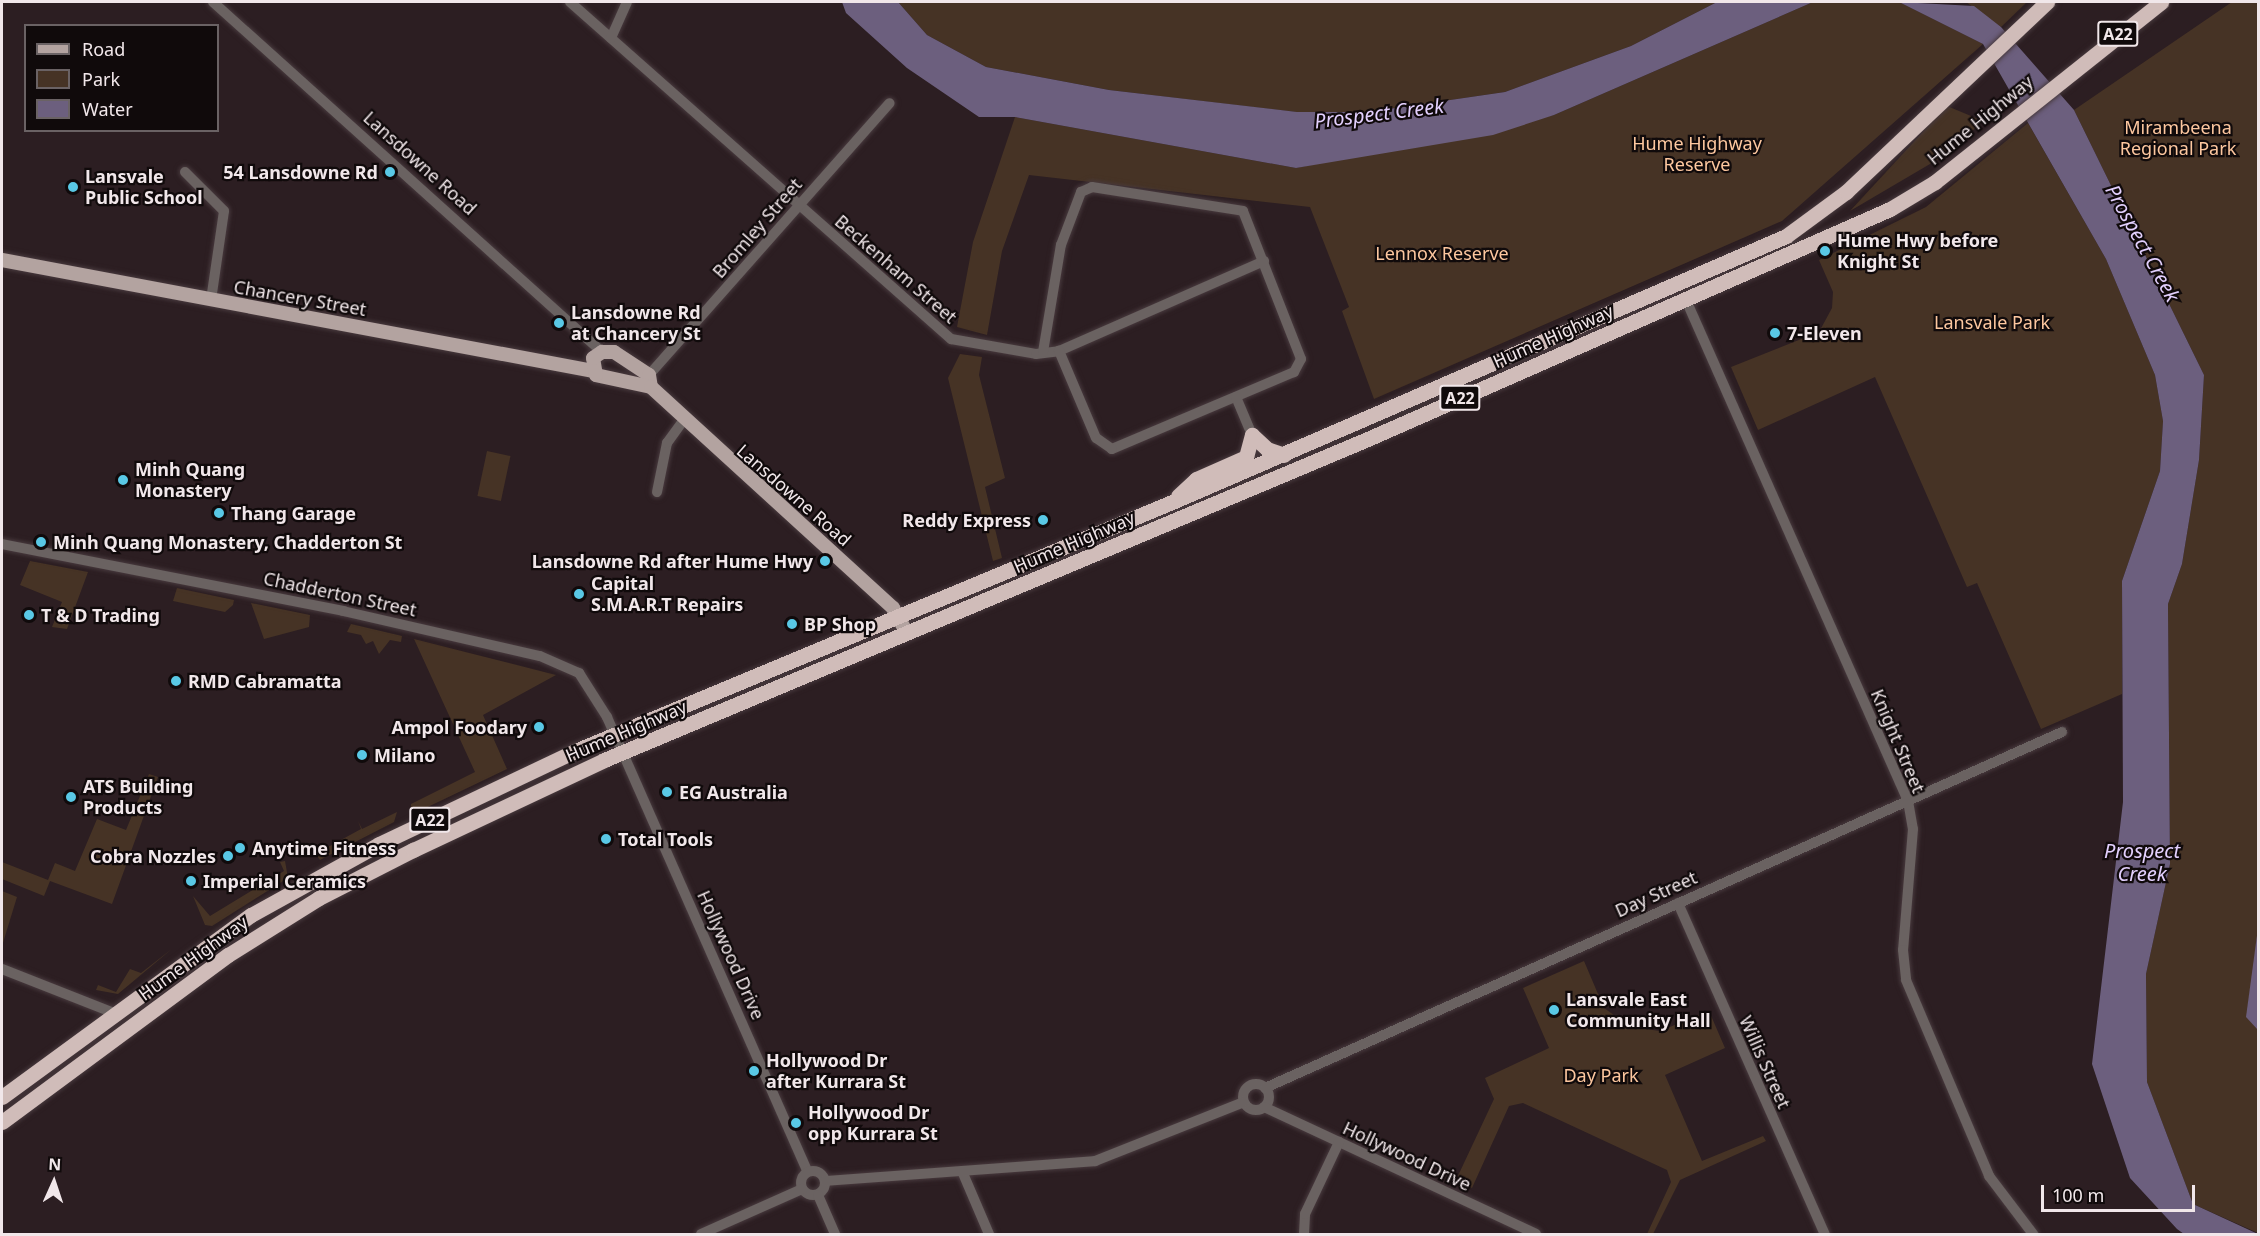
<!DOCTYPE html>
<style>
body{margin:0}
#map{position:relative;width:2260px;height:1236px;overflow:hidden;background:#2c1e22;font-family:"Noto Sans",sans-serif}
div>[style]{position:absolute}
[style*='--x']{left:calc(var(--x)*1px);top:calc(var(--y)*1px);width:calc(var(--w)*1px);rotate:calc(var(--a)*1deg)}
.green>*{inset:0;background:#463325;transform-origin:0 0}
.water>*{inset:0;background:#6c5f7e}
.roads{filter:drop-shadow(0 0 2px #483a3e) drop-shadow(0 0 2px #483a3e)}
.minor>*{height:10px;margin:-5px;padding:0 5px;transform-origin:5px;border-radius:5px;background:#6a6261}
.minor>.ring{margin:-5px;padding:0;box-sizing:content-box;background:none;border:10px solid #6a6261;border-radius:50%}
.major>*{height:14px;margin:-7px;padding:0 7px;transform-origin:7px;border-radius:7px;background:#b3a3a0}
.highway>*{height:15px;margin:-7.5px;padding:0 7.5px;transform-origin:7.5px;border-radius:7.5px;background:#d0bcb9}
.dots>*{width:16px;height:16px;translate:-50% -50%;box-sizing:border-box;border:3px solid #100a0b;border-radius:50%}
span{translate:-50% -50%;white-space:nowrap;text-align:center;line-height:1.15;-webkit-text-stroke:4.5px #100a0b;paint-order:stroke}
.shield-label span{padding:2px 4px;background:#100a0b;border:2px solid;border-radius:4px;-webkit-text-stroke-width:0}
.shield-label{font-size:16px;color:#f1e7ea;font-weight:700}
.street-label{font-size:18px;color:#f1e7ea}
.park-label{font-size:18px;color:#fdc79f}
.poi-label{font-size:18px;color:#f1e7ea;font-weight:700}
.right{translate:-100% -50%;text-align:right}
.left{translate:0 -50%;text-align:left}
.water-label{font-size:20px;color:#e3d0fe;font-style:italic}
.frame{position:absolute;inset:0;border:3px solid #f1e7ea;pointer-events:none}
.legend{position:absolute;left:24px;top:24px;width:195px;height:108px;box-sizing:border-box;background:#100a0b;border:2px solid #6a6264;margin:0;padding:8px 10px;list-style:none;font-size:18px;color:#f1e7ea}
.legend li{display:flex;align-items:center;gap:12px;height:30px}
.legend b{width:30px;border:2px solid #6a6264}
.north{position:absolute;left:24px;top:1152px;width:60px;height:60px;-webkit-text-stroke:4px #100a0b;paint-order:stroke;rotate:3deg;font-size:16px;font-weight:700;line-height:24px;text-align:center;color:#f1e7ea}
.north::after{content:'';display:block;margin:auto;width:21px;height:27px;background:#f1e7ea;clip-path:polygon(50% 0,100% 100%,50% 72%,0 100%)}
.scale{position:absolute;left:2041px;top:1185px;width:154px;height:27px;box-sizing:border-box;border:3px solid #f1e7ea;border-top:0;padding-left:8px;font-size:18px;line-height:21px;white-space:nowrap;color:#f1e7ea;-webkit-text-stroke:4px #100a0b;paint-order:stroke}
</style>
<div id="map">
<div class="green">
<div style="clip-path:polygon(898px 2px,1717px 2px,1631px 46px,1505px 92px,1368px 112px,1296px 112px,1109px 90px,986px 67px,927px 35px)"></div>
<div style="clip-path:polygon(1813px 2px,1899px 2px,1983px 44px,1782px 221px,1374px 399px,1342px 311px,1349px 307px,1310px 207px,1029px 175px,1002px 251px,987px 335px,957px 327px,973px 242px,1015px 117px,1296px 168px,1554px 115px)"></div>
<div style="clip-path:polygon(1966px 2px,2027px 2px,2001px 27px)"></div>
<div style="clip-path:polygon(2232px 2px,2258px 2px,2258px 1233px,2193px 1204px,2147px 1082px,2146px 974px,2170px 864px,2168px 604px,2182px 564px,2199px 460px,2204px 375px,2074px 110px)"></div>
<div style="clip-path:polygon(1947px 106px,1983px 121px,1947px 154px,1850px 211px)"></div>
<div style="clip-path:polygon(2028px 123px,2106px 259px,2155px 375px,2163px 421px,2160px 471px,2122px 581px,2122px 694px,2041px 729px,1977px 583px,1967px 587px,1875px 377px,1758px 430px,1731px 367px,1819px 332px,1832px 308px,1833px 292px,1819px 260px,1926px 207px)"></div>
<div style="clip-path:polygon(960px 354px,982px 357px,979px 375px,1005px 478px,985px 487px,1002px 558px,993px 561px,948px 378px)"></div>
<div style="left:487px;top:451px;width:24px;height:46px;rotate:12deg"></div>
<div style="clip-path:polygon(30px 561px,88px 572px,67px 629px,52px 627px,62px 602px,20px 585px)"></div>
<div style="clip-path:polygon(177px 588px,234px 600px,233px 605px,225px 612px,173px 601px)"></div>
<div style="clip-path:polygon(251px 603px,310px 615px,309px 627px,264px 639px)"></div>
<div style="clip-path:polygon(351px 624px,402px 636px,401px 642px,390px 640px,379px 654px,373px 641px,366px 644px,361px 635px,347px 632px)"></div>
<div style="clip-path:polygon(414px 639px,556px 675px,483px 715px,507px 769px,411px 815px,411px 804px,475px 772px)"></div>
<div style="clip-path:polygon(149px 774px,158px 777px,112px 904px,50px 881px,44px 896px,2px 879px,2px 862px,48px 880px,55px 863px,75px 871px,97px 819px,126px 830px)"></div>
<div style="clip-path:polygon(397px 812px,394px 822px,320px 860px,311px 849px,317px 853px,361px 829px,358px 821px,362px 829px)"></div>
<div style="clip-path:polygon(285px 861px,288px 878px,212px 926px,205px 925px,193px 896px,210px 916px,284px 871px,280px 862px)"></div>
<div style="clip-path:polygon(2px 891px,17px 897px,2px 946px)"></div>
<div style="clip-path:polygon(173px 948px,118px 994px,96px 990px,98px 985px,116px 992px,130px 969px,141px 973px)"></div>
<div style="clip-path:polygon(1584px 961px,1604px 1008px,1631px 1027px,1660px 1031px,1709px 1011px,1725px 1048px,1665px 1075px,1702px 1161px,1763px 1136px,1766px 1141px,1680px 1180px,1653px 1234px,1647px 1234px,1671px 1182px,1667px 1170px,1523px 1103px,1509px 1106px,1472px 1188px,1456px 1180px,1494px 1099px,1485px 1078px,1549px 1048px,1523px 988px)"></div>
</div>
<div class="water">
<div style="clip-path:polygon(842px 2px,898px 2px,927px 35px,986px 67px,1109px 90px,1297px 112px,1368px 112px,1505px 92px,1631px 46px,1717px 2px,1813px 2px,1554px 115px,1493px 135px,1296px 168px,1015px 117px,979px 117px,907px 68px,846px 13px)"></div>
<div style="clip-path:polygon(1899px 2px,1974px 6px,2001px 27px,2074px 110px,2204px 375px,2199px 460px,2182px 564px,2168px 604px,2170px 864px,2146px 974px,2147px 1082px,2193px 1204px,2258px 1234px,2184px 1234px,2177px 1229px,2130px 1178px,2092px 1064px,2123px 802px,2122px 581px,2160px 471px,2163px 421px,2155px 375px,2106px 259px,1983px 44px)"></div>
<div style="clip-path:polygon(2258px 928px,2258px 1030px,2246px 1017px)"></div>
</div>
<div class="roads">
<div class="minor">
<div style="--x:213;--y:2;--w:523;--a:41.98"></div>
<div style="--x:570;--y:2;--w:509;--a:41.49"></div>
<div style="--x:951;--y:339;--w:86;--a:10"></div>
<div style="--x:1036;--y:354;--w:23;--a:-7"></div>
<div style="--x:1059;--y:351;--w:224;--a:-23.7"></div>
<div style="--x:611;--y:38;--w:39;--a:-66"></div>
<div style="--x:185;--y:172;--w:55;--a:45"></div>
<div style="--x:224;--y:211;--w:90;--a:98.3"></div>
<div style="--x:1686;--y:300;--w:548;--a:66.1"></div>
<div style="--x:1908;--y:801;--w:28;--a:80"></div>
<div style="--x:1913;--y:829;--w:121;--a:94.7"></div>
<div style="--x:1903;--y:950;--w:30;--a:84"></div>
<div style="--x:1906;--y:980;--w:213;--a:67"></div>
<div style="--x:1989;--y:1176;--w:73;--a:52.8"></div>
<div style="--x:1043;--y:352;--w:109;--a:-80.5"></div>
<div style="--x:1061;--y:245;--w:57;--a:-69.3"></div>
<div style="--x:1081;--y:192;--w:12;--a:-24"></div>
<div style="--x:1092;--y:187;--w:153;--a:9"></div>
<div style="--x:1243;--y:211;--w:159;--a:68.6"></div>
<div style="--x:1301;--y:359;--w:15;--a:118"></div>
<div style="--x:1294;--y:372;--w:198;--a:157.1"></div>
<div style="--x:1112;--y:449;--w:19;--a:-145"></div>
<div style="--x:1096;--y:438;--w:95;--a:-113"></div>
<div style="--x:649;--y:375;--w:363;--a:-48.5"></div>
<div style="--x:1236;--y:397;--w:41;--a:67.2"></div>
<div style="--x:657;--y:492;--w:50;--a:-78.5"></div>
<div style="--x:667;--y:443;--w:27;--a:-54"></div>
<div style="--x:2;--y:544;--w:348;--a:11.1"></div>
<div style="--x:343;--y:611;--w:202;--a:12.9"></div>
<div style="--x:540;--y:656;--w:43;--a:23.6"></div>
<div style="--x:579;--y:673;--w:52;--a:57.5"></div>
<div style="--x:607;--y:717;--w:497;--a:66.2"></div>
<div style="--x:1678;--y:903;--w:362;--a:66.1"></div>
<div style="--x:2;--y:969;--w:120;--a:21.4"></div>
<div class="ring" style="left:1243px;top:1084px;width:16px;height:16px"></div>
<div style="--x:1265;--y:1088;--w:873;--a:-24.07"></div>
<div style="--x:1264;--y:1107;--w:300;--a:25"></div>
<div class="ring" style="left:801px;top:1171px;width:14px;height:14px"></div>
<div style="--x:962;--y:1171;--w:69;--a:66.8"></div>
<div style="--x:825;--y:1181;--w:271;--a:-4.2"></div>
<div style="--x:1095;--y:1161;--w:160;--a:-21.6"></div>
<div style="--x:818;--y:1195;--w:43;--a:66.4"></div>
<div style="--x:701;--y:1234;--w:111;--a:-24"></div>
<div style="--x:1304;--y:1234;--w:20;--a:-87"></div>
<div style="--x:1305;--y:1214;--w:80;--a:-64.7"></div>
</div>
<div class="major">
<div style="--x:2;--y:260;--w:601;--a:10.64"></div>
<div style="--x:602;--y:352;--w:12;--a:0"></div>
<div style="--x:614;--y:352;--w:42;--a:33.3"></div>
<div style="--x:649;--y:375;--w:12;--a:81"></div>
<div style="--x:651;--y:387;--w:56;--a:-167.7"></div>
<div style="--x:596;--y:375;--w:17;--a:-100"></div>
<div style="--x:593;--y:358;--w:11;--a:-34"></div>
<div style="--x:651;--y:387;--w:328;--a:42.4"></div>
<div style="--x:893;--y:608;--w:29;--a:61"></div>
</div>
<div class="highway">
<div style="--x:1252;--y:435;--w:21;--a:43"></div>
<div style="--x:1267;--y:449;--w:18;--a:19"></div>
<div style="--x:1178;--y:496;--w:25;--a:-43"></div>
<div style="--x:1196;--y:479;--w:55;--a:-23.7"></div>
<div style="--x:1246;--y:457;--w:23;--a:-75"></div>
<div style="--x:2;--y:1097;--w:308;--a:-36.2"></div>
<div style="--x:251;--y:915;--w:146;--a:-29"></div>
<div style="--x:379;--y:844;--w:217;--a:-25.4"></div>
<div style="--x:575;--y:751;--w:647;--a:-22.64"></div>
<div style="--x:1172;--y:502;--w:669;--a:-23.42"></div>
<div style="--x:1786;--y:236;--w:74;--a:-36.3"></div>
<div style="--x:1846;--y:192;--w:277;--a:-43.4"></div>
<div style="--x:2;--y:1122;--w:281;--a:-36.5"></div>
<div style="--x:228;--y:955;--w:107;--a:-32.1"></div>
<div style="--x:319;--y:898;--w:106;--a:-27.1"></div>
<div style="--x:413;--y:850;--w:211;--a:-25.2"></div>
<div style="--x:604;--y:760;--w:823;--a:-22.8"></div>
<div style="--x:1363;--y:441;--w:576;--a:-23.76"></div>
<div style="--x:1890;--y:209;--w:52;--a:-31"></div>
<div style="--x:1935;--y:182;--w:289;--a:-38.5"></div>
</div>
</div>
<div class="dots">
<div style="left:390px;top:172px;background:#59c8e5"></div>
<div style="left:73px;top:187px;background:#59c8e5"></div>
<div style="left:1825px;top:251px;background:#59c8e5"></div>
<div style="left:559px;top:323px;background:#59c8e5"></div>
<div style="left:1775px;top:333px;background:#59c8e5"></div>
<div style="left:123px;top:480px;background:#59c8e5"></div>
<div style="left:219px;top:513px;background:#59c8e5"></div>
<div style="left:1043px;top:520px;background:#59c8e5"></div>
<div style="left:41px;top:542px;background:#59c8e5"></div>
<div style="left:825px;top:561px;background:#59c8e5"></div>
<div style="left:579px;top:594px;background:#59c8e5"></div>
<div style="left:29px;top:615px;background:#59c8e5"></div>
<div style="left:792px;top:624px;background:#59c8e5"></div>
<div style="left:176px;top:681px;background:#59c8e5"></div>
<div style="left:539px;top:727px;background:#59c8e5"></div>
<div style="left:362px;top:755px;background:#59c8e5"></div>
<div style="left:667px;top:792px;background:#59c8e5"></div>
<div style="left:71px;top:797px;background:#59c8e5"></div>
<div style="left:606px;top:839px;background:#59c8e5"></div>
<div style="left:240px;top:848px;background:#59c8e5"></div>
<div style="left:228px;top:856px;background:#59c8e5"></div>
<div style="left:191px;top:881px;background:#59c8e5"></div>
<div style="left:1554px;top:1010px;background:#59c8e5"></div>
<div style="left:754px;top:1071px;background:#59c8e5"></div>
<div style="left:796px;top:1123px;background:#59c8e5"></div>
</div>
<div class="shield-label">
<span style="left:2118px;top:34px">A22</span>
<span style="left:1460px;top:398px">A22</span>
<span style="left:430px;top:820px">A22</span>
</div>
<div class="street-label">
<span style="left:1980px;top:120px;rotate:-39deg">Hume Highway</span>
<span style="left:420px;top:163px;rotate:42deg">Lansdowne Road</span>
<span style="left:757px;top:228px;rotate:-49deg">Bromley Street</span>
<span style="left:896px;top:269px;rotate:41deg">Beckenham Street</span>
<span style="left:300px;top:298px;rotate:10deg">Chancery Street</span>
<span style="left:1553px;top:336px;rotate:-24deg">Hume Highway</span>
<span style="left:794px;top:495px;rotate:41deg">Lansdowne Road</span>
<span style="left:1074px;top:542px;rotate:-23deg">Hume Highway</span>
<span style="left:340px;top:594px;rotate:12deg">Chadderton Street</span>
<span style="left:626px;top:731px;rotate:-23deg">Hume Highway</span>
<span style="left:1898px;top:741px;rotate:67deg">Knight Street</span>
<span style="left:1656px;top:894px;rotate:-24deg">Day Street</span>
<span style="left:731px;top:955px;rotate:66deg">Hollywood Drive</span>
<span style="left:193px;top:958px;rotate:-36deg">Hume Highway</span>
<span style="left:1765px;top:1062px;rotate:66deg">Willis Street</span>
<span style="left:1407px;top:1156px;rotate:25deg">Hollywood Drive</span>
</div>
<div class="park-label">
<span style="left:2178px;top:138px">Mirambeena<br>Regional Park</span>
<span style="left:1697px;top:154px">Hume Highway<br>Reserve</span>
<span style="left:1442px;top:253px">Lennox Reserve</span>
<span style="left:1992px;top:322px">Lansvale Park</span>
<span style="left:1601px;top:1075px">Day Park</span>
</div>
<div class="poi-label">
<span class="right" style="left:378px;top:172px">54 Lansdowne Rd</span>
<span class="left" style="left:85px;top:187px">Lansvale<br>Public School</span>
<span class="left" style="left:1837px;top:251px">Hume Hwy before<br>Knight St</span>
<span class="left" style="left:571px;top:323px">Lansdowne Rd<br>at Chancery St</span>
<span class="left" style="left:1787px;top:333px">7-Eleven</span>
<span class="left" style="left:135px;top:480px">Minh Quang<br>Monastery</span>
<span class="left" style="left:231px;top:513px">Thang Garage</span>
<span class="right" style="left:1031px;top:520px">Reddy Express</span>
<span class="left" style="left:53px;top:542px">Minh Quang Monastery, Chadderton St</span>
<span class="right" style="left:813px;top:561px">Lansdowne Rd after Hume Hwy</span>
<span class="left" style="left:591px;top:594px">Capital<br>S.M.A.R.T Repairs</span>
<span class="left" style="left:41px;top:615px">T &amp; D Trading</span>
<span class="left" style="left:804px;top:624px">BP Shop</span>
<span class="left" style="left:188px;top:681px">RMD Cabramatta</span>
<span class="right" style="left:527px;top:727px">Ampol Foodary</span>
<span class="left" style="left:374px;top:755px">Milano</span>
<span class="left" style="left:83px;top:797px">ATS Building<br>Products</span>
<span class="left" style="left:679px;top:792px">EG Australia</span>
<span class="left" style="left:618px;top:839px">Total Tools</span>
<span class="left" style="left:252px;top:848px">Anytime Fitness</span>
<span class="right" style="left:216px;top:856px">Cobra Nozzles</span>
<span class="left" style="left:203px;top:881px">Imperial Ceramics</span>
<span class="left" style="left:1566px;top:1010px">Lansvale East<br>Community Hall</span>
<span class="left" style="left:766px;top:1071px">Hollywood Dr<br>after Kurrara St</span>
<span class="left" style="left:808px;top:1123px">Hollywood Dr<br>opp Kurrara St</span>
</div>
<div class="water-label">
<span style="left:1379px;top:113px;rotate:-7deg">Prospect Creek</span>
<span style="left:2143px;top:243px;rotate:61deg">Prospect Creek</span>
<span style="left:2142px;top:862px">Prospect<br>Creek</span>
</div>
<div class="frame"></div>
<ul class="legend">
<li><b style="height:8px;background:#b3a3a0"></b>Road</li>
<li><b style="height:16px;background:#463325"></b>Park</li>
<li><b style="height:16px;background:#6c5f7e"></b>Water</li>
</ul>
<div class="north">N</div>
<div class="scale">100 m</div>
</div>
